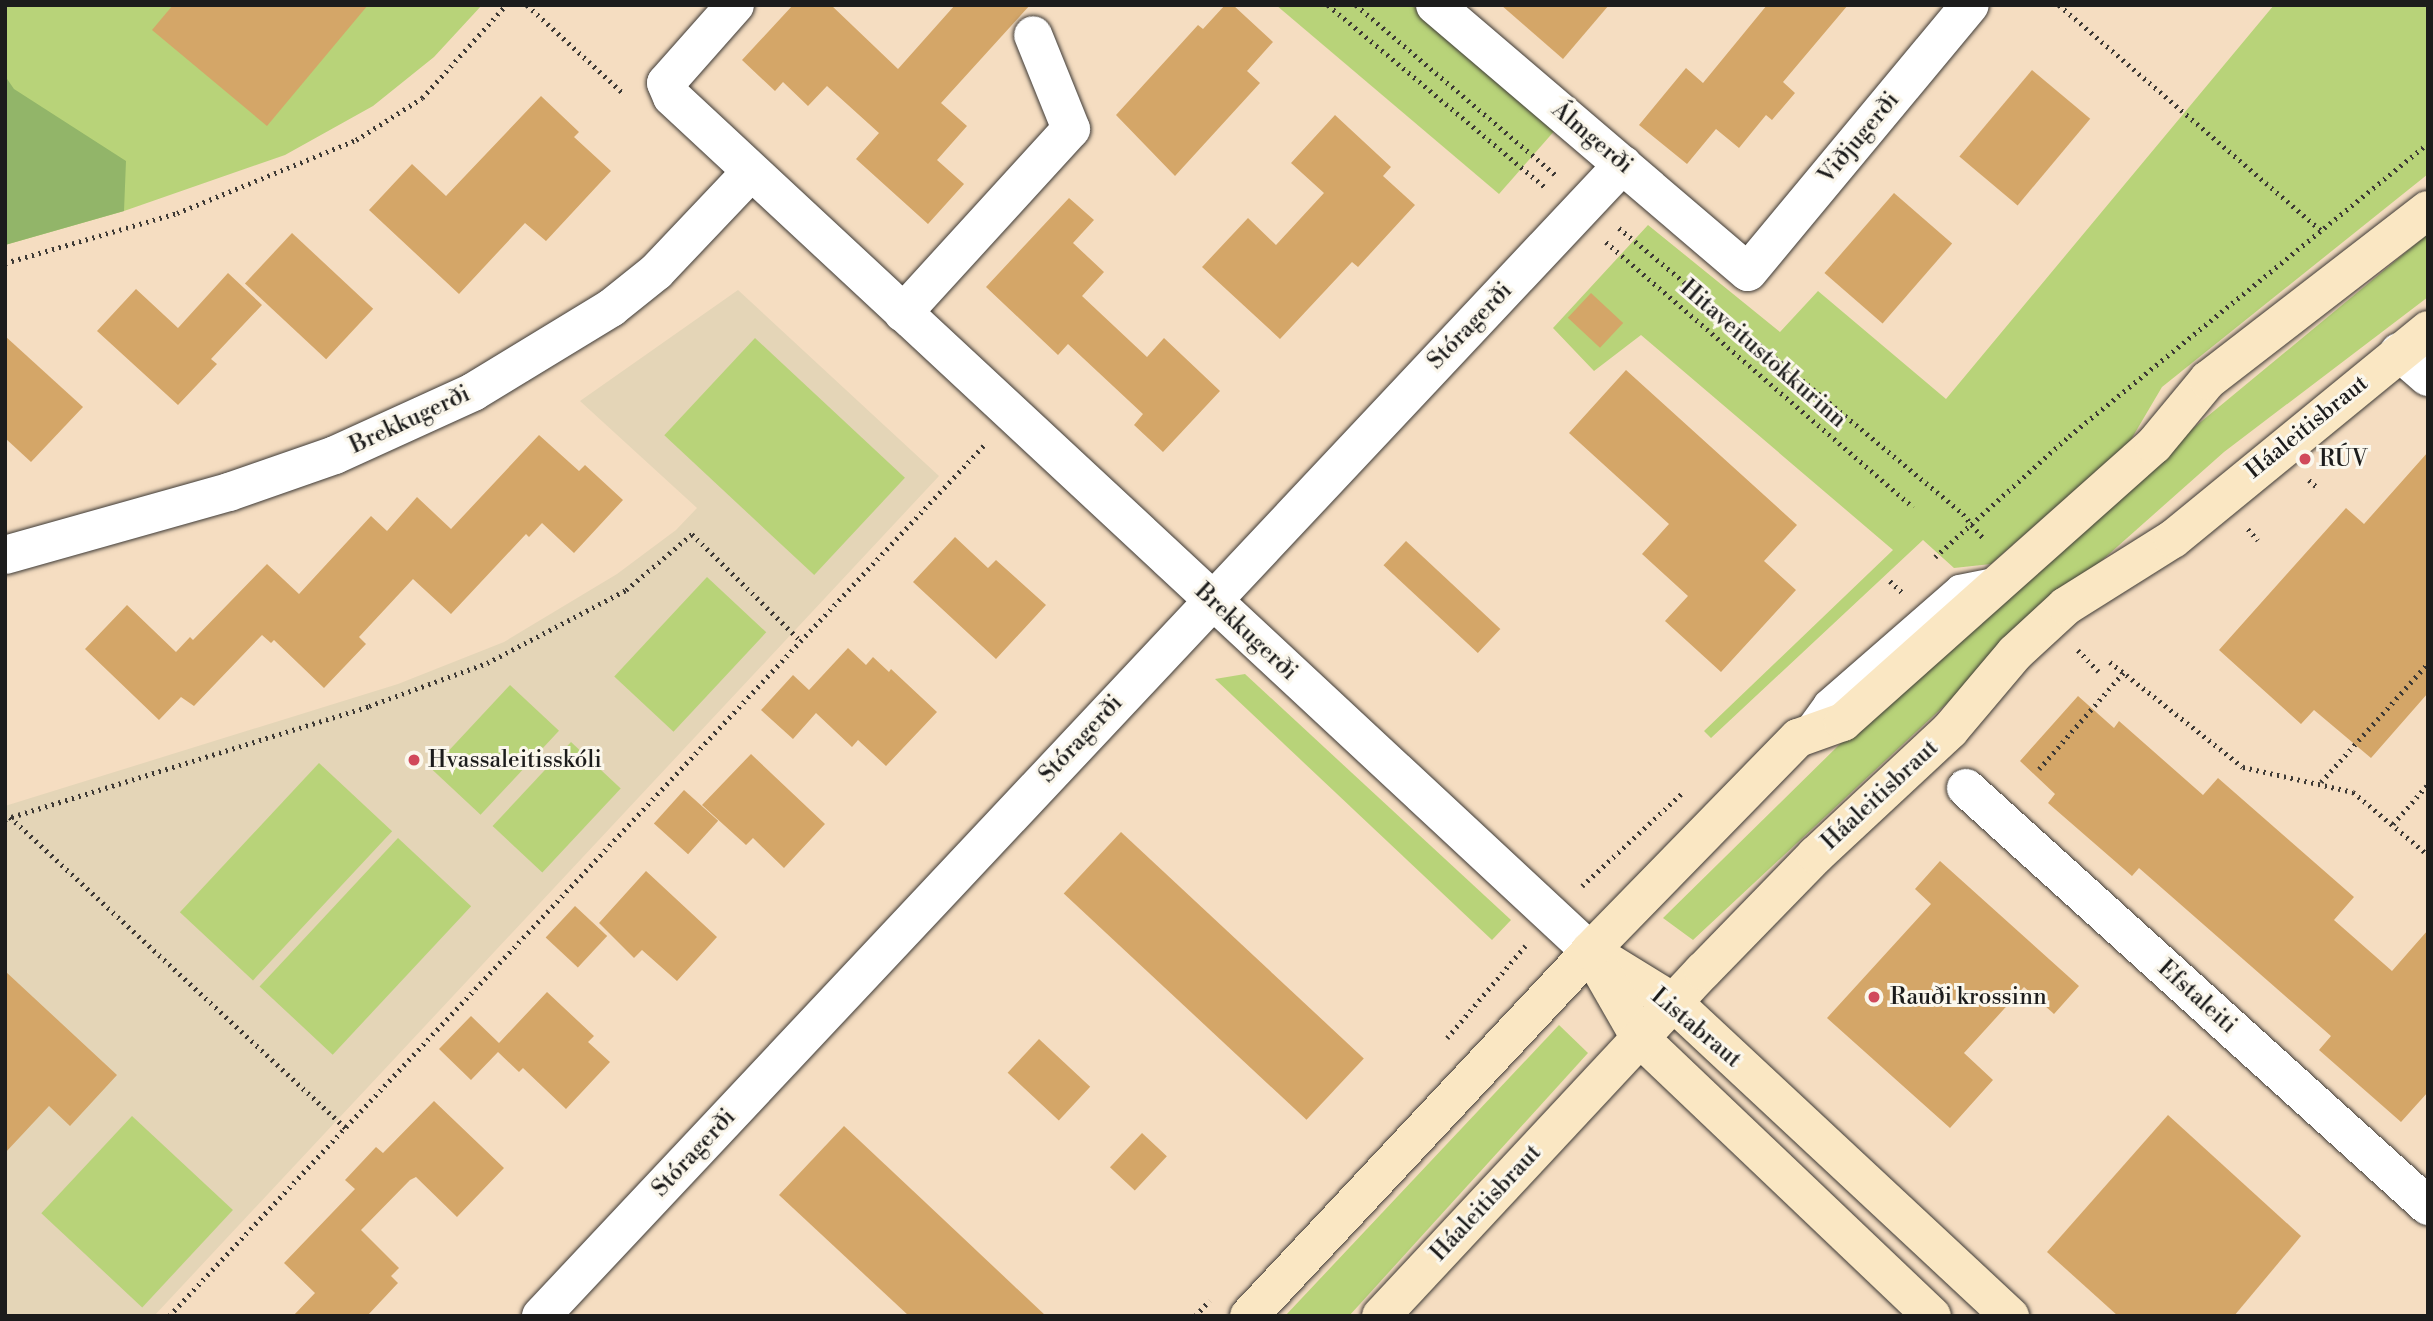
<!DOCTYPE html>
<meta charset="utf-8">
<style>
body{margin:0}
#map{position:relative;width:2433px;height:1321px;overflow:hidden;background:#f5ddc1;font-family:"Libre Bodoni",serif}
div>[style]{position:absolute}
[style*='--x']{left:calc(var(--x)*1px);top:calc(var(--y)*1px);width:calc(var(--w)*1px);rotate:calc(var(--a)*1deg)}
.built>*{inset:0;background:#e4d5b7}
.green>*{inset:0;background:#b8d379;transform-origin:0 0}
.forest>*{inset:0;background:#92b569}
.building>*{inset:0;background:#d4a668;transform-origin:0 0}
.path>*{height:4.5px;margin-top:-2.25px;transform-origin:0;background:repeating-linear-gradient(90deg,#3d3935 0 2px,transparent 0 7px)}
.roads{filter:drop-shadow(0 0 2px #3d3935) drop-shadow(0 0 2px #3d3935)}
.lane>*{height:23px;margin:-11.5px;padding:0 11.5px;transform-origin:11.5px;border-radius:11.5px;background:#fff}
.street>*{height:38px;margin:-19px;padding:0 19px;transform-origin:19px;border-radius:19px;background:#fff}
.secondary>*{height:38px;margin:-19px;padding:0 19px;transform-origin:19px;border-radius:19px;background:#fae7c3}
.dots>*{width:19px;height:19px;translate:-50% -50%;box-sizing:border-box;border:4px solid #fbf7ec;border-radius:50%}
span{translate:-50% -50%;white-space:nowrap;text-align:center;line-height:1.15;-webkit-text-stroke:6px #fbf7ec;paint-order:stroke}
.street-label{font-size:23px;color:#1c1c1c}
.poi-label{font-size:23px;color:#1c1c1c}
.left{translate:0 -50%;text-align:left}
.frame{position:absolute;inset:0;border:7px solid #1c1c1c;pointer-events:none}
</style>
<div id="map">
<div class="built">
<div style="clip-path:polygon(738px 290px,939px 476px,154px 1316px,5px 1316px,5px 806px,398px 684px,504px 642px,617px 574px,676px 530px,697px 508px,580px 401px)"></div>
</div>
<div class="green">
<div style="clip-path:polygon(5px 5px,85px 7px,482px 5px,434px 57px,373px 106px,285px 155px,124px 211px,5px 245px)"></div>
<div style="clip-path:polygon(1276px 5px,1412px 5px,1556px 129px,1499px 194px)"></div>
<div style="clip-path:polygon(2274px 5px,2428px 5px,2428px 174px,2162px 387px,2129px 443px,1991px 564px,1954px 568px,1923px 540px,1711px 738px,1704px 731px,1893px 550px,1641px 335px,1594px 371px,1553px 328px,1648px 225px,1780px 332px,1818px 291px,1946px 399px)"></div>
<div style="clip-path:polygon(2428px 234px,2428px 297px,2224px 452px,2064px 594px,1693px 940px,1663px 918px,1899px 686px,2162px 454px)"></div>
<div style="left:755px;top:338px;width:205px;height:133px;rotate:43deg"></div>
<div style="left:707px;top:577px;width:81px;height:136px;rotate:43deg"></div>
<div style="clip-path:polygon(1245px 674px,1511px 920px,1492px 940px,1215px 679px)"></div>
<div style="left:510px;top:685px;width:67px;height:115px;rotate:43deg"></div>
<div style="left:571px;top:742px;width:68px;height:115px;rotate:43deg"></div>
<div style="left:319px;top:763px;width:100px;height:204px;rotate:43deg"></div>
<div style="left:398px;top:838px;width:100px;height:203px;rotate:43deg"></div>
<div style="clip-path:polygon(1559px 1025px,1588px 1053px,1349px 1316px,1285px 1316px)"></div>
<div style="left:132px;top:1116px;width:138px;height:133px;rotate:43deg"></div>
</div>
<div class="forest">
<div style="clip-path:polygon(5px 76px,14px 89px,126px 161px,124px 211px,5px 245px)"></div>
</div>
<div class="building">
<div style="clip-path:polygon(173px 5px,368px 5px,267px 126px,152px 30px)"></div>
<div style="clip-path:polygon(793px 5px,831px 5px,898px 69px,955px 5px,1030px 5px,941px 103px,967px 126px,937px 160px,964px 184px,928px 224px,856px 159px,879px 133px,827px 86px,808px 106px,783px 82px,775px 91px,742px 60px)"></div>
<div style="clip-path:polygon(1225px 5px,1233px 5px,1273px 42px,1247px 71px,1260px 83px,1175px 176px,1116px 115px,1198px 25px,1203px 29px)"></div>
<div style="clip-path:polygon(1501px 5px,1609px 5px,1563px 59px)"></div>
<div style="clip-path:polygon(1767px 5px,1848px 5px,1783px 82px,1795px 93px,1772px 120px,1766px 115px,1739px 148px,1716px 129px,1687px 164px,1639px 125px,1686px 68px,1703px 83px)"></div>
<div style="left:2032px;top:70px;width:76px;height:113px;rotate:40deg"></div>
<div style="clip-path:polygon(541px 96px,579px 132px,574px 137px,611px 171px,546px 241px,525px 223px,459px 294px,369px 210px,412px 164px,446px 196px)"></div>
<div style="clip-path:polygon(1335px 115px,1391px 167px,1383px 176px,1415px 205px,1358px 267px,1352px 262px,1280px 339px,1202px 267px,1248px 218px,1276px 245px,1324px 193px,1291px 163px)"></div>
<div style="left:1894px;top:193px;width:77px;height:106px;rotate:41deg"></div>
<div style="clip-path:polygon(1069px 198px,1094px 220px,1073px 243px,1104px 272px,1082px 296px,1147px 357px,1164px 338px,1220px 391px,1163px 452px,1134px 425px,1143px 414px,1068px 344px,1058px 355px,986px 287px)"></div>
<div style="left:292px;top:233px;width:111px;height:69px;rotate:43deg"></div>
<div style="clip-path:polygon(228px 273px,262px 305px,211px 359px,217px 364px,178px 405px,97px 331px,136px 289px,178px 328px)"></div>
<div style="left:1591px;top:293px;width:44px;height:34px;rotate:43deg"></div>
<div style="clip-path:polygon(5px 336px,83px 407px,31px 462px,5px 438px)"></div>
<div style="clip-path:polygon(1626px 370px,1797px 525px,1764px 561px,1796px 590px,1721px 672px,1665px 621px,1688px 596px,1642px 554px,1669px 524px,1569px 433px)"></div>
<div style="clip-path:polygon(539px 435px,579px 471px,585px 465px,623px 500px,574px 553px,542px 523px,529px 537px,526px 534px,451px 614px,413px 579px,359px 637px,366px 644px,324px 688px,274px 640px,271px 643px,262px 635px,194px 706px,181px 697px,159px 720px,85px 649px,127px 605px,176px 652px,190px 637px,193px 640px,267px 564px,299px 594px,371px 516px,387px 531px,417px 497px,451px 529px)"></div>
<div style="clip-path:polygon(2428px 452px,2428px 693px,2371px 758px,2314px 710px,2301px 724px,2219px 650px,2346px 508px,2364px 524px)"></div>
<div style="clip-path:polygon(955px 537px,988px 568px,996px 560px,1046px 605px,996px 659px,913px 582px)"></div>
<div style="left:1406px;top:541px;width:129px;height:33px;rotate:43deg"></div>
<div style="clip-path:polygon(848px 648px,866px 665px,873px 657px,889px 672px,891px 669px,937px 712px,886px 766px,858px 740px,852px 747px,816px 713px,793px 739px,761px 710px,793px 675px,809px 690px)"></div>
<div style="clip-path:polygon(2078px 696px,2114px 728px,2119px 721px,2203px 795px,2218px 778px,2354px 897px,2334px 920px,2392px 971px,2428px 930px,2428px 1092px,2401px 1122px,2319px 1050px,2331px 1036px,2139px 868px,2132px 876px,2048px 803px,2055px 794px,2020px 761px)"></div>
<div style="clip-path:polygon(751px 754px,825px 824px,784px 868px,753px 838px,746px 845px,702px 805px)"></div>
<div style="left:684px;top:790px;width:46px;height:45px;rotate:42deg"></div>
<div style="left:1121px;top:832px;width:332px;height:84px;rotate:43deg"></div>
<div style="clip-path:polygon(1940px 861px,2079px 986px,2054px 1014px,2024px 987px,1964px 1053px,1993px 1080px,1950px 1128px,1827px 1018px,1931px 904px,1915px 889px)"></div>
<div style="clip-path:polygon(646px 871px,717px 937px,677px 981px,642px 950px,634px 958px,599px 923px)"></div>
<div style="left:575px;top:906px;width:44px;height:43px;rotate:43deg"></div>
<div style="clip-path:polygon(5px 971px,117px 1075px,70px 1126px,49px 1106px,5px 1153px)"></div>
<div style="clip-path:polygon(547px 992px,594px 1036px,588px 1042px,610px 1062px,566px 1109px,523px 1068px,519px 1072px,498px 1052px,471px 1080px,439px 1049px,471px 1016px,499px 1043px)"></div>
<div style="left:1039px;top:1039px;width:70px;height:46px;rotate:43deg"></div>
<div style="clip-path:polygon(434px 1101px,504px 1168px,457px 1217px,416px 1177px,410px 1180px,361px 1230px,399px 1268px,391px 1276px,398px 1283px,367px 1316px,293px 1316px,315px 1293px,284px 1263px,355px 1189px,345px 1180px,376px 1147px,383px 1153px)"></div>
<div style="clip-path:polygon(2168px 1115px,2301px 1236px,2234px 1316px,2118px 1316px,2047px 1252px)"></div>
<div style="clip-path:polygon(844px 1126px,926px 1203px,1046px 1316px,909px 1316px,779px 1195px)"></div>
<div style="left:1142px;top:1133px;width:34px;height:47px;rotate:43deg"></div>
</div>
<div class="path">
<div style="--x:527;--y:5;--w:132;--a:42.5"></div>
<div style="--x:1328;--y:5;--w:283;--a:40"></div>
<div style="--x:1356;--y:5;--w:262;--a:40.4"></div>
<div style="--x:2059;--y:5;--w:347;--a:40.7"></div>
<div style="--x:1619;--y:228;--w:447;--a:39.7"></div>
<div style="--x:1963;--y:514;--w:34;--a:50"></div>
<div style="--x:1606;--y:242;--w:406;--a:40.8"></div>
<div style="--x:5;--y:263;--w:179;--a:-16.2"></div>
<div style="--x:177;--y:213;--w:193;--a:-22.2"></div>
<div style="--x:356;--y:140;--w:78;--a:-32.5"></div>
<div style="--x:422;--y:98;--w:125;--a:-47.9"></div>
<div style="--x:2309;--y:480;--w:13;--a:42"></div>
<div style="--x:2248;--y:529;--w:15;--a:48"></div>
<div style="--x:1935;--y:557;--w:181;--a:-42.1"></div>
<div style="--x:2069;--y:436;--w:463;--a:-39.2"></div>
<div style="--x:1890;--y:581;--w:16;--a:43"></div>
<div style="--x:2078;--y:650;--w:30;--a:46"></div>
<div style="--x:2110;--y:662;--w:169;--a:38.3"></div>
<div style="--x:2243;--y:767;--w:113;--a:12.8"></div>
<div style="--x:2353;--y:792;--w:98;--a:40"></div>
<div style="--x:2039;--y:769;--w:128;--a:-48.8"></div>
<div style="--x:2321;--y:782;--w:160;--a:-48"></div>
<div style="--x:10;--y:817;--w:458;--a:42.8"></div>
<div style="--x:5;--y:819;--w:381;--a:-17.2"></div>
<div style="--x:369;--y:706;--w:126;--a:-20"></div>
<div style="--x:487;--y:663;--w:157;--a:-27.7"></div>
<div style="--x:626;--y:590;--w:87;--a:-40.3"></div>
<div style="--x:692;--y:534;--w:150;--a:44.5"></div>
<div style="--x:2393;--y:824;--w:53;--a:-48.8"></div>
<div style="--x:1582;--y:886;--w:138;--a:-42.9"></div>
<div style="--x:1447;--y:1038;--w:121;--a:-49.7"></div>
<div style="--x:169;--y:1316;--w:1196;--a:-46.9"></div>
<div style="--x:1195;--y:1316;--w:21;--a:-47"></div>
</div>
<div class="roads">
<div class="lane">
<div style="--x:1802;--y:734;--w:39;--a:-54"></div>
<div style="--x:1825;--y:702;--w:176;--a:-41.1"></div>
<div style="--x:1958;--y:586;--w:41;--a:-11.3"></div>
</div>
<div class="street">
<div style="--x:735;--y:5;--w:104;--a:131.5"></div>
<div style="--x:666;--y:83;--w:15;--a:67"></div>
<div style="--x:672;--y:97;--w:1254;--a:42.93"></div>
<div style="--x:1435;--y:5;--w:411;--a:40.5"></div>
<div style="--x:1748;--y:272;--w:347;--a:-50.3"></div>
<div style="--x:903;--y:313;--w:249;--a:-47.6"></div>
<div style="--x:1071;--y:129;--w:101;--a:-112"></div>
<div style="--x:2399;--y:352;--w:38;--a:41"></div>
<div style="--x:5;--y:555;--w:233;--a:-15.7"></div>
<div style="--x:229;--y:492;--w:112;--a:-19.2"></div>
<div style="--x:335;--y:455;--w:152;--a:-24.5"></div>
<div style="--x:473;--y:392;--w:162;--a:-31.3"></div>
<div style="--x:611;--y:308;--w:58;--a:-38.7"></div>
<div style="--x:656;--y:272;--w:138;--a:-46.5"></div>
<div style="--x:1966;--y:788;--w:623;--a:42.14"></div>
<div style="--x:541;--y:1316;--w:1580;--a:-46.79"></div>
</div>
<div class="secondary">
<div style="--x:1590;--y:951;--w:97;--a:31.6"></div>
<div style="--x:1673;--y:1002;--w:461;--a:43"></div>
<div style="--x:1593;--y:956;--w:95;--a:60.2"></div>
<div style="--x:1640;--y:1038;--w:403;--a:43.6"></div>
<div style="--x:1249;--y:1316;--w:500;--a:-46.9"></div>
<div style="--x:1590;--y:951;--w:298;--a:-45.7"></div>
<div style="--x:1798;--y:738;--w:48;--a:-19.6"></div>
<div style="--x:1843;--y:722;--w:416;--a:-41.7"></div>
<div style="--x:2154;--y:445;--w:85;--a:-50.3"></div>
<div style="--x:2208;--y:380;--w:278;--a:-37.7"></div>
<div style="--x:1381;--y:1316;--w:472;--a:-47"></div>
<div style="--x:1703;--y:971;--w:162;--a:-45.8"></div>
<div style="--x:1816;--y:855;--w:183;--a:-43"></div>
<div style="--x:1950;--y:730;--w:101;--a:-49.8"></div>
<div style="--x:2015;--y:653;--w:69;--a:-42.7"></div>
<div style="--x:2066;--y:606;--w:126;--a:-32.1"></div>
<div style="--x:2173;--y:539;--w:330;--a:-39.3"></div>
</div>
</div>
<div class="dots">
<div style="left:2305px;top:459px;background:#d1495b"></div>
<div style="left:414px;top:760px;background:#d1495b"></div>
<div style="left:1874px;top:997px;background:#d1495b"></div>
</div>
<div class="street-label">
<span style="left:1592px;top:138px;rotate:40deg">Álmgerði</span>
<span style="left:1859px;top:138px;rotate:-50deg">Viðjugerði</span>
<span style="left:1470px;top:326px;rotate:-46deg">Stóragerði</span>
<span style="left:1763px;top:354px;rotate:41deg">Hitaveitustokkurinn</span>
<span style="left:410px;top:420px;rotate:-25deg">Brekkugerði</span>
<span style="left:2307px;top:427px;rotate:-39deg">Háaleitisbraut</span>
<span style="left:1246px;top:632px;rotate:43deg">Brekkugerði</span>
<span style="left:1081px;top:739px;rotate:-47deg">Stóragerði</span>
<span style="left:1880px;top:795px;rotate:-43deg">Háaleitisbraut</span>
<span style="left:2197px;top:997px;rotate:42deg">Efstaleiti</span>
<span style="left:1696px;top:1028px;rotate:40deg">Listabraut</span>
<span style="left:694px;top:1153px;rotate:-47deg">Stóragerði</span>
<span style="left:1486px;top:1203px;rotate:-47deg">Háaleitisbraut</span>
</div>
<div class="poi-label">
<span class="left" style="left:2319px;top:459px">RÚV</span>
<span class="left" style="left:428px;top:760px">Hvassaleitisskóli</span>
<span class="left" style="left:1890px;top:997px">Rauði krossinn</span>
</div>
<div class="frame"></div>
</div>
